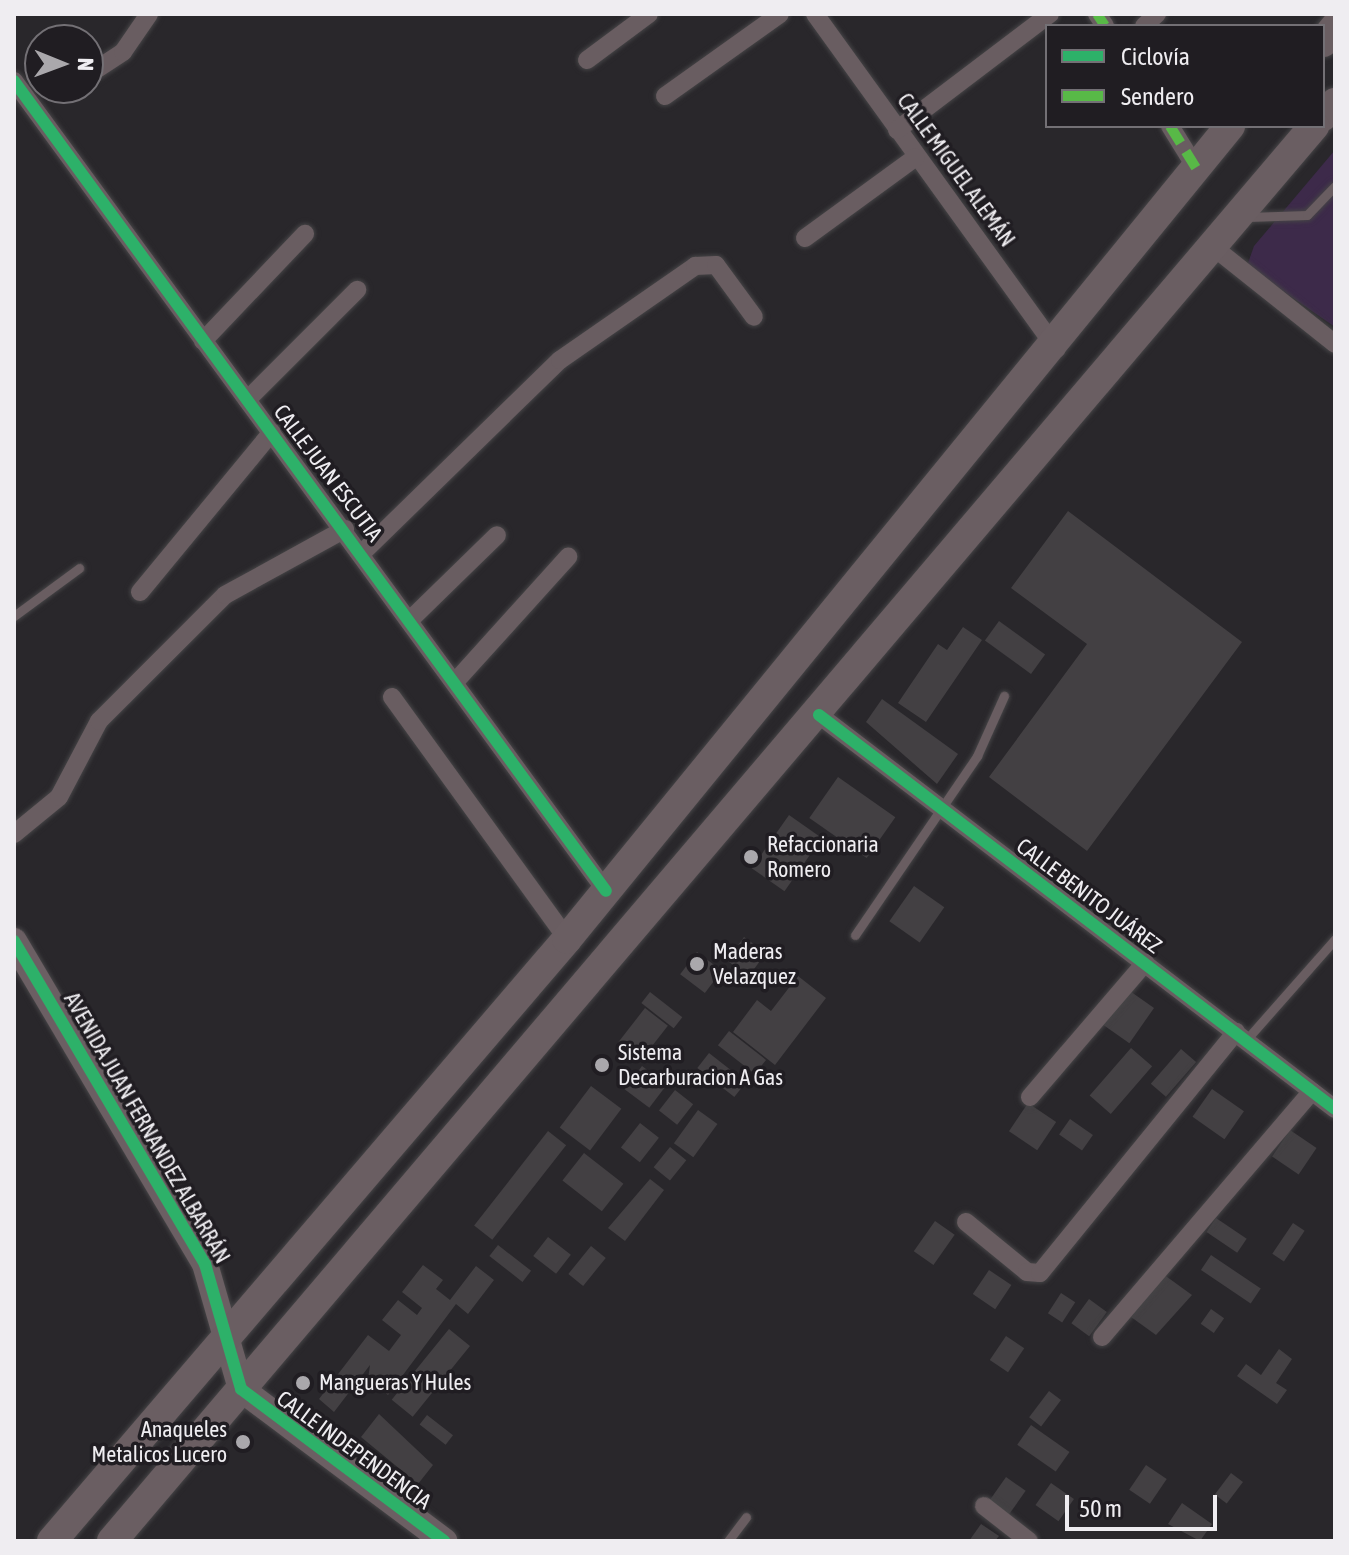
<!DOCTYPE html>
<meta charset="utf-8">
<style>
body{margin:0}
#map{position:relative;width:1349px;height:1555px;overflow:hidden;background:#29272b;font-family:"Asap Condensed",sans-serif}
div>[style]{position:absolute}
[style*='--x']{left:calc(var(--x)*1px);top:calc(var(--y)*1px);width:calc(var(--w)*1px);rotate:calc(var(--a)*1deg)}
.green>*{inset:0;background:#3d2a4a}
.building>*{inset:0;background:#434043;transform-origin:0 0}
.roads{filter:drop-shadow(0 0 2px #454446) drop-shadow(0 0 2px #454446)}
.lane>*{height:9px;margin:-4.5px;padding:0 4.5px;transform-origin:4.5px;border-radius:4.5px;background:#695d61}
.street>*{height:18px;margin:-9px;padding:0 9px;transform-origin:9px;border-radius:9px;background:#695d61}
.secondary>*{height:26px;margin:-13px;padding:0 13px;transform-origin:13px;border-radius:13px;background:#6b5f63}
.primary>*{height:30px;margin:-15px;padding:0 15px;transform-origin:15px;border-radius:15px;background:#6a5e62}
.quiet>*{height:10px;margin-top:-5px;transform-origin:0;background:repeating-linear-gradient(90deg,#58b947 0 20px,transparent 0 30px)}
.cycleway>*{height:12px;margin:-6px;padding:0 6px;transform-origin:6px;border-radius:6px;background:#2db169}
.dots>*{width:22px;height:22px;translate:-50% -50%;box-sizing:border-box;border:4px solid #201d22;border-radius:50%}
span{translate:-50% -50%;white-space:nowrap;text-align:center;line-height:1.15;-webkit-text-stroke:7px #201d22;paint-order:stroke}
.street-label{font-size:22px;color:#efedf1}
.poi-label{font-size:22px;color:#efedf1}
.left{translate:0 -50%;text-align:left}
.right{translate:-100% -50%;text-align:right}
.frame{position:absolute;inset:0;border:16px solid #efedf1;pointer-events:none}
.legend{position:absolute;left:1045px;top:24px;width:280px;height:104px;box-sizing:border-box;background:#201d22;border:2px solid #737075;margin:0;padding:10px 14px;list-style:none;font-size:24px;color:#efedf1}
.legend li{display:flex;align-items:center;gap:16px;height:40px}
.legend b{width:40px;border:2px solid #737075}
.north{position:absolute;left:24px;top:24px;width:80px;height:80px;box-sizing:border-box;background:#201d22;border:2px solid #737075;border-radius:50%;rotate:91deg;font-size:22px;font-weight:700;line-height:32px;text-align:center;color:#efedf1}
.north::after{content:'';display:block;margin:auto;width:28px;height:36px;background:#aaa8ac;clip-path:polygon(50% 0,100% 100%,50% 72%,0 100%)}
.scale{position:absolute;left:1065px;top:1495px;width:152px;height:36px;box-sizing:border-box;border:4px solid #efedf1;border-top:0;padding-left:10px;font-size:24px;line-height:28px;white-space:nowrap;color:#efedf1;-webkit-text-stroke:6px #201d22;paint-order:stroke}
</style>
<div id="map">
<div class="green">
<div style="clip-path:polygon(1335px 150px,1335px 327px,1247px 266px,1254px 246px)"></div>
</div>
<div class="building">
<div style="clip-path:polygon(1068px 511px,1242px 642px,1087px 851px,989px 777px,1087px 644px,1011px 588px)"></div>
<div style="left:999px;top:621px;width:57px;height:24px;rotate:36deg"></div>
<div style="clip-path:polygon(963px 627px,982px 640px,926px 722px,898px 703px,938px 644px,947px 650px)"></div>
<div style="clip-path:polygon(882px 699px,958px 754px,937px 784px,866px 722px)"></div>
<div style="left:838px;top:777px;width:70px;height:50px;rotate:35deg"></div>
<div style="left:789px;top:815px;width:40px;height:65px;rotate:35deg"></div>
<div style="left:914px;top:886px;width:37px;height:43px;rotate:35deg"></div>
<div style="left:744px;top:937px;width:27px;height:29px;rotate:36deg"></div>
<div style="left:697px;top:952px;width:31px;height:28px;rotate:37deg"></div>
<div style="clip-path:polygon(798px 976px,826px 998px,775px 1065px,733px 1032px,757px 1000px,771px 1011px)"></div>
<div style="left:1127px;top:989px;width:33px;height:43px;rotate:35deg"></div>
<div style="left:650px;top:992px;width:41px;height:14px;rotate:38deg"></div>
<div style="left:645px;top:1008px;width:29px;height:44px;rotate:38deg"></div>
<div style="left:729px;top:1031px;width:47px;height:18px;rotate:38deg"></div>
<div style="left:1131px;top:1048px;width:28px;height:63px;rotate:41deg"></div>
<div style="left:1181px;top:1049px;width:20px;height:46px;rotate:41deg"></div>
<div style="left:709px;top:1053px;width:47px;height:19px;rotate:38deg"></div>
<div style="left:642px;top:1066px;width:31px;height:29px;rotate:37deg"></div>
<div style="left:591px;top:1086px;width:38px;height:52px;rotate:37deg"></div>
<div style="left:1212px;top:1089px;width:39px;height:34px;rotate:35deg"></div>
<div style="left:675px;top:1090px;width:23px;height:26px;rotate:38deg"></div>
<div style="left:1028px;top:1103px;width:34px;height:34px;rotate:34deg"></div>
<div style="left:698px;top:1110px;width:24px;height:41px;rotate:36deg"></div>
<div style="left:1070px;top:1119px;width:28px;height:19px;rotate:35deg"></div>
<div style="left:640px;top:1123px;width:24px;height:31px;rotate:38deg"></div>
<div style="left:1290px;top:1130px;width:32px;height:32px;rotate:34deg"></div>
<div style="left:548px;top:1131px;width:23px;height:120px;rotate:38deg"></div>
<div style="left:670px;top:1147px;width:21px;height:26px;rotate:39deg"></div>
<div style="left:584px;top:1153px;width:50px;height:35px;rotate:38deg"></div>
<div style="clip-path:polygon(650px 1179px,664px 1190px,625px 1241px,608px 1228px)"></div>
<div style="left:1216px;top:1218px;width:37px;height:17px;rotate:34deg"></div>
<div style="left:935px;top:1221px;width:24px;height:37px;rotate:35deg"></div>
<div style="left:1293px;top:1223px;width:14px;height:37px;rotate:34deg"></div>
<div style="left:548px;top:1237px;width:29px;height:24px;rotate:38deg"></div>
<div style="left:498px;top:1245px;width:42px;height:14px;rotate:38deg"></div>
<div style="left:591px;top:1246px;width:19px;height:36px;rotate:39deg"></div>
<div style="left:1211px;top:1255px;width:60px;height:18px;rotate:34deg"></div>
<div style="clip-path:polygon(423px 1265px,443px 1280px,436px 1289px,450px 1300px,476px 1266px,494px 1280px,468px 1314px,456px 1304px,388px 1395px,368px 1379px,370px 1365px,334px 1412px,319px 1399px,368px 1335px,389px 1351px,401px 1335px,382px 1320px,398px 1300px,417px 1315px,422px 1308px,402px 1292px)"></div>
<div style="left:989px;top:1270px;width:27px;height:29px;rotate:34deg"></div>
<div style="clip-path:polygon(1163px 1274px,1192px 1295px,1156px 1335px,1131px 1317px)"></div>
<div style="left:1061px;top:1293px;width:17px;height:24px;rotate:33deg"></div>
<div style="left:1089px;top:1299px;width:22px;height:30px;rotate:36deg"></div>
<div style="left:1211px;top:1309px;width:16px;height:18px;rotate:35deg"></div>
<div style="left:449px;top:1329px;width:27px;height:91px;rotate:39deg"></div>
<div style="left:1006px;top:1336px;width:22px;height:29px;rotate:34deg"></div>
<div style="clip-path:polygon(1279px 1349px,1292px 1359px,1276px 1383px,1287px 1390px,1277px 1404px,1237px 1376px,1246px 1364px,1261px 1375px)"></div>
<div style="left:1049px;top:1391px;width:15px;height:33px;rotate:37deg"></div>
<div style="clip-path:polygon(379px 1414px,433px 1465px,418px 1484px,361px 1437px)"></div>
<div style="left:427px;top:1415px;width:33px;height:12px;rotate:38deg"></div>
<div style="left:1031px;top:1425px;width:47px;height:24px;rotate:35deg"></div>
<div style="left:1146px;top:1465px;width:25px;height:30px;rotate:34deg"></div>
<div style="left:1231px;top:1473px;width:15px;height:27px;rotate:37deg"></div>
<div style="left:1006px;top:1477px;width:24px;height:30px;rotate:35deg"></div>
<div style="left:1051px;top:1483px;width:28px;height:27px;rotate:35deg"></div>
<div style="clip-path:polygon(1182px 1503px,1212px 1524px,1200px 1541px,1168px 1524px)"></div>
<div style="clip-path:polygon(981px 1524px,999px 1536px,995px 1541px,969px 1541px)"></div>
</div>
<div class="roads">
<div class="lane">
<div style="--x:1248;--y:217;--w:59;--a:-1.9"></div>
<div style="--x:1307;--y:215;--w:40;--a:-46"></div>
<div style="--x:14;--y:616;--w:81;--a:-36.4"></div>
<div style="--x:855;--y:935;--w:217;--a:-55.7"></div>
<div style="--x:977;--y:756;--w:66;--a:-65.8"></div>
<div style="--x:1246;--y:1040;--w:135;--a:-48.6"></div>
<div style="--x:728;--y:1541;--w:30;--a:-53"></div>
</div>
<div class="street">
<div style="--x:815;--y:14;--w:413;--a:54.2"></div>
<div style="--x:1097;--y:14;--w:14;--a:56"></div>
<div style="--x:1144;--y:26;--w:18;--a:-43"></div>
<div style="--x:587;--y:60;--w:77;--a:-36.6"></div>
<div style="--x:88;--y:75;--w:42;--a:-33.3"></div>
<div style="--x:123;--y:52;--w:46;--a:-55.6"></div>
<div style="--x:14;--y:81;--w:1003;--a:53.84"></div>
<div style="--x:665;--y:96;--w:141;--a:-35.5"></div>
<div style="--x:1170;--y:126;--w:49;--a:58.2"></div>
<div style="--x:897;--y:130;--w:192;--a:-37.2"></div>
<div style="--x:805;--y:238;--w:137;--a:-36.1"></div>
<div style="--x:1212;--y:246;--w:157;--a:38.5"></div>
<div style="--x:203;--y:341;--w:148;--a:-46.4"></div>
<div style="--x:247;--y:400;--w:156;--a:-45"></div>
<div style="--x:363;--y:552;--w:275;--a:-44.3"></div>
<div style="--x:560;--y:360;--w:165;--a:-34.8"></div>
<div style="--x:695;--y:266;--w:21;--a:-3"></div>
<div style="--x:716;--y:265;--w:64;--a:53.8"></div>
<div style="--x:140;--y:592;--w:207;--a:-50.5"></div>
<div style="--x:411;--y:619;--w:120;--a:-44.3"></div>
<div style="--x:455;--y:682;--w:169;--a:-47.9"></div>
<div style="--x:392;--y:697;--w:299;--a:54.1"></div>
<div style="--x:819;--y:715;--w:649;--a:37.36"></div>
<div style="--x:14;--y:834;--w:58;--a:-39.4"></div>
<div style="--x:59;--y:797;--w:86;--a:-62.2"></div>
<div style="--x:99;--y:721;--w:178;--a:-45"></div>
<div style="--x:225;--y:595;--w:137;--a:-28.8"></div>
<div style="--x:1030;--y:1097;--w:177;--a:-49.4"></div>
<div style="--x:966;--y:1222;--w:79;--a:39.3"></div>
<div style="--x:1027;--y:1272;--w:13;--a:4"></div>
<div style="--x:1040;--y:1273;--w:311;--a:-50.9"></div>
<div style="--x:1102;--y:1337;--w:323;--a:-49.5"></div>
<div style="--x:984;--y:1506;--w:57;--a:37.9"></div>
</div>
<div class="secondary">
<div style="--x:14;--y:941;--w:375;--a:59.4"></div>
<div style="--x:205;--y:1264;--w:130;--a:73.9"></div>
<div style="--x:241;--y:1389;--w:254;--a:36.8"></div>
</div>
<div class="primary">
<div style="--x:1323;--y:42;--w:19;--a:-51"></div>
<div style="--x:1323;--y:116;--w:18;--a:-47"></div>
<div style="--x:52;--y:1541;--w:792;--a:-49.45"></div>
<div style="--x:567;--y:939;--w:1049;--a:-50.8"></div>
<div style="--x:112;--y:1541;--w:1857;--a:-49.65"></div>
</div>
</div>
<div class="quiet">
<div style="--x:1097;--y:14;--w:14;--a:56"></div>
<div style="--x:1170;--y:126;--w:49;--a:58.2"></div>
</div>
<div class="cycleway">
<div style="--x:14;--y:81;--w:1003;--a:53.84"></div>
<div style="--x:819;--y:715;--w:649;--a:37.36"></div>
<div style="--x:14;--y:941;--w:375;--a:59.4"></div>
<div style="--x:205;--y:1264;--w:130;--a:73.9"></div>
<div style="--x:241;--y:1389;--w:254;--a:36.8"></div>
</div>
<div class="dots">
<div style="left:751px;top:857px;background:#aaa8ac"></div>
<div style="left:697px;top:964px;background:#aaa8ac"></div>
<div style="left:602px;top:1065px;background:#aaa8ac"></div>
<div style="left:303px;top:1383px;background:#aaa8ac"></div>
<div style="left:243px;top:1442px;background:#aaa8ac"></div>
</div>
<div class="street-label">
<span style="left:956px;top:170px;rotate:54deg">CALLE MIGUEL ALEMÁN</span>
<span style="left:328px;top:473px;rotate:53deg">CALLE JUAN ESCUTIA</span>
<span style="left:1089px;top:896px;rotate:37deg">CALLE BENITO JUÁREZ</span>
<span style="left:147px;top:1128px;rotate:60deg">AVENIDA JUAN FERNANDEZ ALBARRÁN</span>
<span style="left:354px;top:1450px;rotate:36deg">CALLE INDEPENDENCIA</span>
</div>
<div class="poi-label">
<span class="left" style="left:767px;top:857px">Refaccionaria<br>Romero</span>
<span class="left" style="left:713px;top:964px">Maderas<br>Velazquez</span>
<span class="left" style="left:618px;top:1065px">Sistema<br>Decarburacion A Gas</span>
<span class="left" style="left:319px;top:1383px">Mangueras Y Hules</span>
<span class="right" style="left:227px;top:1442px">Anaqueles<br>Metalicos Lucero</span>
</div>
<div class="frame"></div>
<ul class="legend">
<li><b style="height:10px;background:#2db169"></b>Ciclovía</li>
<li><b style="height:10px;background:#58b947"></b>Sendero</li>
</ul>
<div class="north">N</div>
<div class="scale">50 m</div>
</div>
